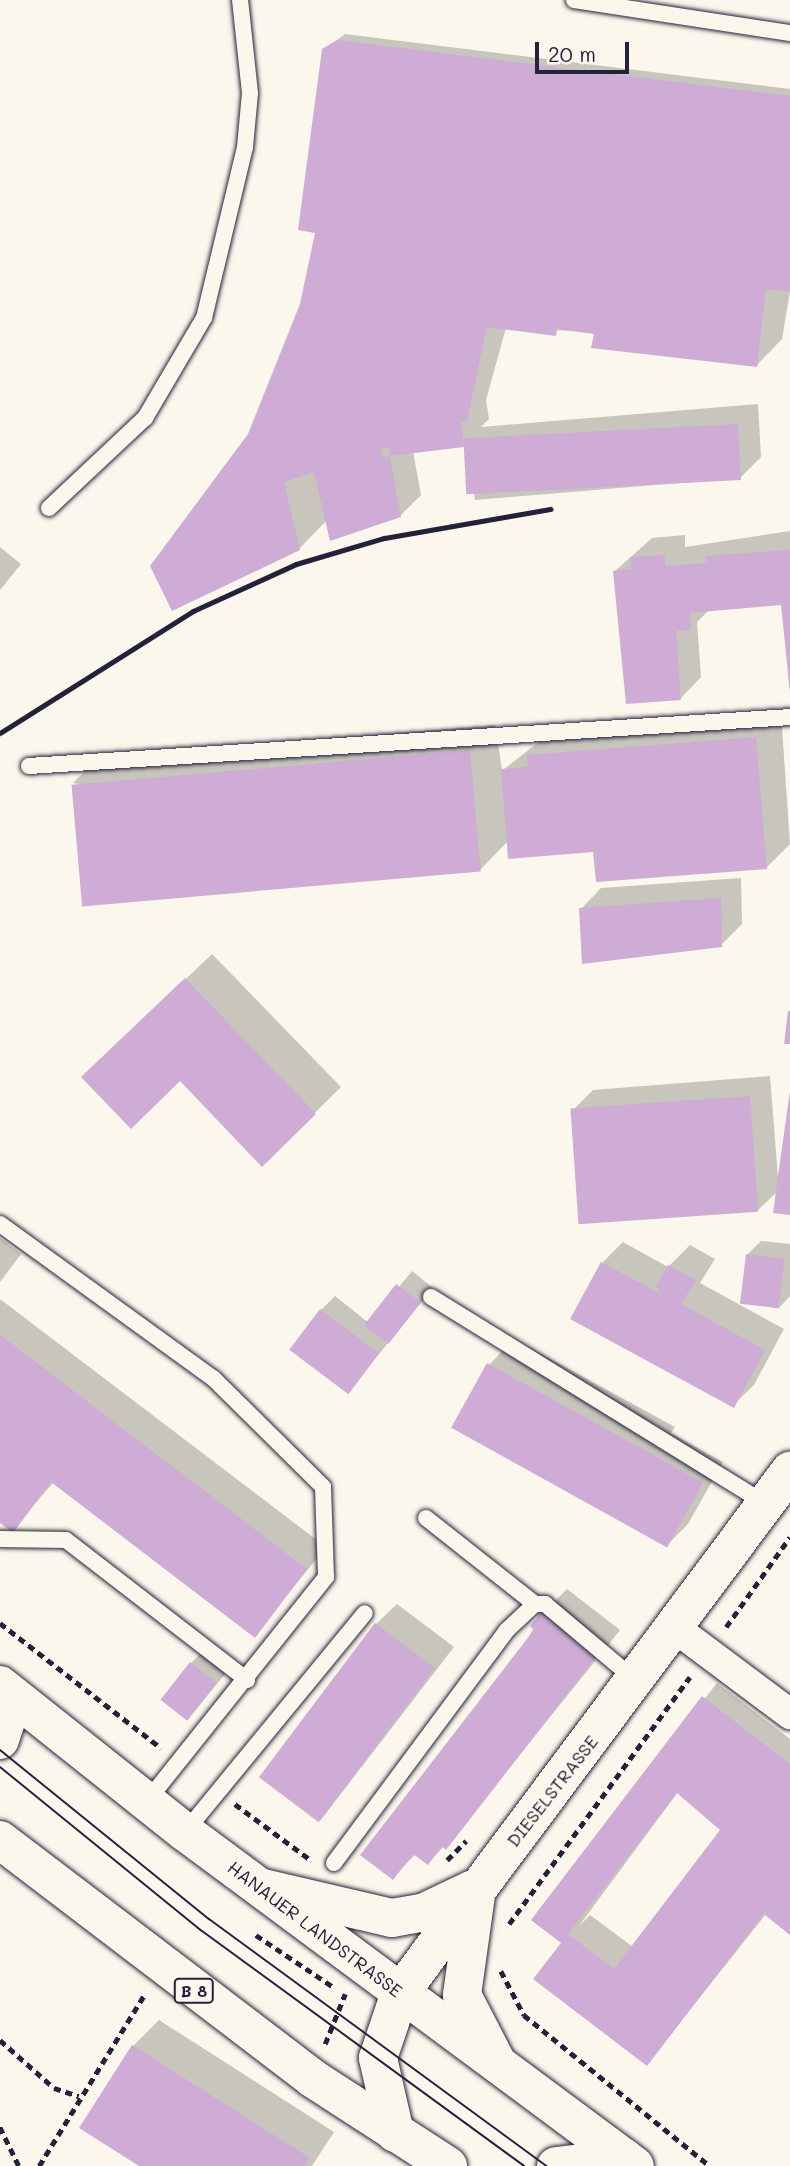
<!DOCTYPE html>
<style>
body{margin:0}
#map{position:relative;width:790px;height:2166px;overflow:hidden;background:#fbf7ec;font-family:Mali,sans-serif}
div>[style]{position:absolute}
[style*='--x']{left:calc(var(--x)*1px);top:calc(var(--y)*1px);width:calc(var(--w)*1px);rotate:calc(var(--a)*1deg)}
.shadow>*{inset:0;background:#0003}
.building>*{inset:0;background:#ceacd6;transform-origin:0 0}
.path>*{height:4.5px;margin-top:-2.25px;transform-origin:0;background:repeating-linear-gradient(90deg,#22223b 0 7px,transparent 0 12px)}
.roads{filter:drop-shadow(0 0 2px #22223b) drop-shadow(0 0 2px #22223b)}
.lane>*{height:16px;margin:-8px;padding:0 8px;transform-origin:8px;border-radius:8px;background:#fbf7ec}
.street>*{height:30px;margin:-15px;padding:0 15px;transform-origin:15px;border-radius:15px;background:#fbf7ec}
.secondary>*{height:38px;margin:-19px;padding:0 19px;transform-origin:19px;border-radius:19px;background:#fbf7ec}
.primary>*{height:38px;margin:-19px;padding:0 19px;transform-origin:19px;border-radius:19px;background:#fbf7ec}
.tram>*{height:2px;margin:-1px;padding:0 1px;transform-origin:1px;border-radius:1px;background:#22223b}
.rail>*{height:5px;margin:-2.5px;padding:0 2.5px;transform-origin:2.5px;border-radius:2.5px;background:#22223b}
span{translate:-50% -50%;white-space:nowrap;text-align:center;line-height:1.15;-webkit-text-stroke:5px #fbf7ec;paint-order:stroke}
.shield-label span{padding:2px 5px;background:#fbf7ec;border:2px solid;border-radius:5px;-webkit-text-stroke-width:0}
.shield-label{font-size:16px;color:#22223b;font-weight:700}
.street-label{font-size:18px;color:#22223b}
.scale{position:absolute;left:535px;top:42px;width:94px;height:32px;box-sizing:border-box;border:4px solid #22223b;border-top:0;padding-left:9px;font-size:21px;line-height:24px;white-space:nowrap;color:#22223b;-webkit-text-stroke:5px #fbf7ec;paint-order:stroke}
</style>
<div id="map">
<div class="shadow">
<div style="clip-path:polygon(345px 34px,790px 89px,790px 291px,782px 339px,757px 365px,596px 332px,506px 328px,486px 400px,489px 419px,481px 427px,758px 404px,761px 457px,740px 478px,475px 500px,466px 445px,413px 451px,421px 495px,400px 516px,327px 520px,299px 549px,249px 435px,301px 305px,317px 234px,324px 50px)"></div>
<div style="clip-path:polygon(790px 531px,790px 691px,782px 603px,710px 609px,697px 622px,701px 677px,681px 698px,615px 571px,652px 538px,685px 535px,685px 547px)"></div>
<div style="clip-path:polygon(0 547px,21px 564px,0 590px)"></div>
<div style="clip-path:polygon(781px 712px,790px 844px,766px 868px,508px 841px,480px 870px,73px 783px,99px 757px,495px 725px,504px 782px,503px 770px,554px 730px)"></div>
<div style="clip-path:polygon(741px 878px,742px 924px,721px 945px,581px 909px,601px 888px)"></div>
<div style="clip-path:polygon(212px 954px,341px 1087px,262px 1165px,180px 1079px,109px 1052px)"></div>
<div style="clip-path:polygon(770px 1076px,778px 1177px,790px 1092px,790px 1214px,778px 1191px,758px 1210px,573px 1110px,593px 1090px)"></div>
<div style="clip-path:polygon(0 1238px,21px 1254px,0 1282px)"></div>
<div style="clip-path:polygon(761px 1241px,790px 1244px,790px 1296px,779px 1308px,747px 1255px)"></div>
<div style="clip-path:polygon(623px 1242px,668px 1267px,690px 1245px,715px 1259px,700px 1283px,784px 1329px,754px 1385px,733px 1405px,602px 1263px)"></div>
<div style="clip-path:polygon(412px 1271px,433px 1288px,347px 1393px,321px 1310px,335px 1296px,369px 1323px)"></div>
<div style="clip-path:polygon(0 1299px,326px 1547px,255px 1635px,54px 1482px,12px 1530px,0 1521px)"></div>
<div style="clip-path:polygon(514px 1339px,675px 1427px,671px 1433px,723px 1462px,688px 1524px,667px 1545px,489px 1365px)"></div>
<div style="clip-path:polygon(567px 1589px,620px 1630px,599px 1657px,545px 1620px,596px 1660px,453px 1837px,428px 1863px,416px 1854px,392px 1878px,541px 1615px)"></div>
<div style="clip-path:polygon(397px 1604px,454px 1647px,320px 1821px,376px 1624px)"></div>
<div style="clip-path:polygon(205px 1649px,230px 1668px,188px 1719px,191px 1663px)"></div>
<div style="clip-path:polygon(evenodd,717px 1683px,790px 1739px,790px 1932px,766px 1914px,647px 2064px,563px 1943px,533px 1919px,717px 1683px,678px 1792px,722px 1830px,633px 1947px,590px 1915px,579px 1926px,678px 1792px)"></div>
<div style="clip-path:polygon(159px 2020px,334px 2132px,312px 2166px,142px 2166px,133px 2046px)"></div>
</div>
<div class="building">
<div style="clip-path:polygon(evenodd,337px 40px,790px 96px,790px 292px,766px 289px,757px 367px,591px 348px,594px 334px,557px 329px,556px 336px,487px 327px,467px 421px,461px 422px,464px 447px,390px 456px,401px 517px,330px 541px,314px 472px,284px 482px,300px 550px,172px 611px,150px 566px,248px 434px,300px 304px,315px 233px,298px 230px,322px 49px,337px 40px,389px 448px,390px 456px,382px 457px,380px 449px,389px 448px)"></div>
<div style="left:738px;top:424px;width:56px;height:275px;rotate:87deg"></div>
<div style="clip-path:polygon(790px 550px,790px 693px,781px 605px,690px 613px,691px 630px,676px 631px,681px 700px,626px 704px,613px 571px,631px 569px,630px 557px,665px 555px,665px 566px,706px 563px,705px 556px)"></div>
<div style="clip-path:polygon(756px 737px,767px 869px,596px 882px,593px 852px,508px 859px,501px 769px,528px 767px,527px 755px)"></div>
<div style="left:470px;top:750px;width:122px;height:400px;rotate:85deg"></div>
<div style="clip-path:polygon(721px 898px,722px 947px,582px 964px,579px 908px)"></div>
<div style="clip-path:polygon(185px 978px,316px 1114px,262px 1167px,180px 1081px,131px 1129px,81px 1077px)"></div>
<div style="clip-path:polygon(788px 1011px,790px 1011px,790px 1044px,784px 1044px)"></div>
<div style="clip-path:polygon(790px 1092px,790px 1215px,773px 1213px)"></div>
<div style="left:750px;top:1096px;width:116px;height:180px;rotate:86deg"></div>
<div style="left:746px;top:1254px;width:39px;height:50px;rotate:7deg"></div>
<div style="clip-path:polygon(601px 1262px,661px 1294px,656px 1287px,668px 1265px,696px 1280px,681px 1304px,765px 1350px,734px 1408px,570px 1319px)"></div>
<div style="left:396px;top:1284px;width:31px;height:52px;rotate:38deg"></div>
<div style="left:320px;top:1309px;width:74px;height:51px;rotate:37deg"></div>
<div style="clip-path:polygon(0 1335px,307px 1569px,255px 1638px,51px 1482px,13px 1533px,0 1523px)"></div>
<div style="left:487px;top:1363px;width:247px;height:74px;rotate:29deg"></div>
<div style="clip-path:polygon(540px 1614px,596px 1657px,446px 1850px,442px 1846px,428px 1865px,413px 1854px,393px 1880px,360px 1855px,534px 1630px,530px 1626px)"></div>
<div style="left:375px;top:1623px;width:75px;height:193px;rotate:37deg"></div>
<div style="left:190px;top:1662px;width:34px;height:48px;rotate:38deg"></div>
<div style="clip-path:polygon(evenodd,702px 1696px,790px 1764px,790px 1935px,765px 1915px,769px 1907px,647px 2066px,533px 1979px,561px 1943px,531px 1920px,702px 1696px,677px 1793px,720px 1830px,614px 1969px,568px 1934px,677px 1793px)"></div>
<div style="clip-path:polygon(132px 2045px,310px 2158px,305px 2166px,139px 2166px,79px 2128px)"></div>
</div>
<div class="path">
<div style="--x:0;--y:1623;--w:204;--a:37.8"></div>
<div style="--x:726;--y:1627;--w:110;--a:-54.6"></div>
<div style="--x:235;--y:1804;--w:96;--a:36.5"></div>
<div style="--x:447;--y:1860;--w:27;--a:-45"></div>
<div style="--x:509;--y:1924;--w:306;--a:-53.8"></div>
<div style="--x:256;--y:1935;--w:92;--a:33.9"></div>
<div style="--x:501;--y:1971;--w:50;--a:62.4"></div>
<div style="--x:524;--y:2015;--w:240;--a:39.1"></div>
<div style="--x:0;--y:2040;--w:72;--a:41.6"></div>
<div style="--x:54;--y:2088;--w:26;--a:18"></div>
<div style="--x:325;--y:2044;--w:54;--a:-68.2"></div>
<div style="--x:0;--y:2127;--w:43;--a:64"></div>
<div style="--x:39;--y:2166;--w:202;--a:-58.4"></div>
</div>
<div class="roads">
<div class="lane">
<div style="--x:574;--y:0;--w:219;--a:8.7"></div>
<div style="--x:49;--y:508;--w:132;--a:-43.2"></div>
<div style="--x:145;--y:418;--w:116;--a:-59.5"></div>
<div style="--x:204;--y:318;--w:176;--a:-76.5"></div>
<div style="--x:245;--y:147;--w:54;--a:-84.7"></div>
<div style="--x:250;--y:93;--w:94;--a:-96.1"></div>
<div style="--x:29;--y:766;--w:763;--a:-3.68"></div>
<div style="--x:0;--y:1224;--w:263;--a:35.9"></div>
<div style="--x:213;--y:1378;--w:155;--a:44.7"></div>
<div style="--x:323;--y:1487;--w:90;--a:88.1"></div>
<div style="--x:326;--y:1577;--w:287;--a:128.6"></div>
<div style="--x:431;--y:1297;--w:394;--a:31.7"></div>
<div style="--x:426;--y:1518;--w:139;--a:38.3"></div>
<div style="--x:0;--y:1539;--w:66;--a:0.9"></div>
<div style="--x:66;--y:1540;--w:229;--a:37.7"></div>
<div style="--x:185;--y:1832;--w:283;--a:-50.6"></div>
<div style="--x:334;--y:1863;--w:289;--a:-53.4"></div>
<div style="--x:506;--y:1631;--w:40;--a:-43"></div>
<div style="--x:535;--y:1604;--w:10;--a:0"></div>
<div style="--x:545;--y:1604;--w:116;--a:40.1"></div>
</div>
<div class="street">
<div style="--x:675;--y:1628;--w:144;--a:36.8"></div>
</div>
<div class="secondary">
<div style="--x:263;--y:1888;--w:132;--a:13.1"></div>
<div style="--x:392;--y:1918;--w:34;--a:-10"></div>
<div style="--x:425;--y:1912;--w:53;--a:-25.6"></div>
<div style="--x:476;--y:1895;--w:101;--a:98"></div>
<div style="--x:462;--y:1995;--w:74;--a:62.7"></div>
<div style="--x:395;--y:2133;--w:77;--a:-102.8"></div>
<div style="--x:378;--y:2058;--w:69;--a:-71.3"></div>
<div style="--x:400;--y:1993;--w:652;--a:-53.24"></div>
</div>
<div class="primary">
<div style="--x:0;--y:1685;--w:236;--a:38.5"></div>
<div style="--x:185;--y:1832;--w:560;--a:36.58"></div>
<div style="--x:0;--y:1693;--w:29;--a:78"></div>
<div style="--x:6;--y:1721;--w:20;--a:108"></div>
<div style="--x:0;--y:1840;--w:392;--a:37.3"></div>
<div style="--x:312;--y:2078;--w:162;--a:32.9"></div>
<div style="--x:556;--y:2166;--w:69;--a:-6.6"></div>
</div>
</div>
<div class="tram">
<div style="--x:0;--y:1750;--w:269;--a:39"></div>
<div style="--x:209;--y:1919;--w:419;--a:36.2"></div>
<div style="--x:0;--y:1767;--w:260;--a:39.1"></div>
<div style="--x:202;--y:1931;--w:399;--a:36.1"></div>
</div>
<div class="rail">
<div style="--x:0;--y:733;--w:228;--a:-32.3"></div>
<div style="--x:193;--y:611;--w:113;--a:-24.5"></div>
<div style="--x:296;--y:564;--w:92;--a:-16.5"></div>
<div style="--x:384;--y:538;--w:169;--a:-9.9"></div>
</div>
<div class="shield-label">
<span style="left:194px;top:1991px">B 8</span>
</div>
<div class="street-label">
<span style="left:552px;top:1791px;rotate:-52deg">DIESELSTRASSE</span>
<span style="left:315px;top:1929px;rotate:37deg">HANAUER LANDSTRASSE</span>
</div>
<div class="scale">20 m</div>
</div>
